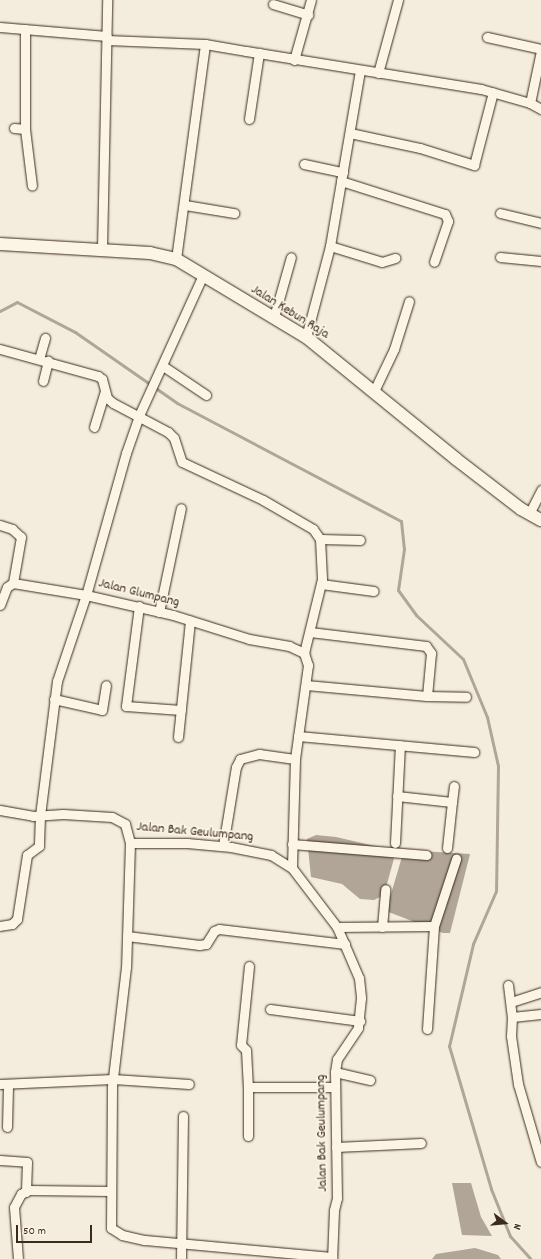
<!DOCTYPE html>
<style>
body{margin:0}
#map{position:relative;width:541px;height:1259px;overflow:hidden;background:#f4eddd;font-family:Dekko,sans-serif}
div>[style]{position:absolute}
[style*='--x']{left:calc(var(--x)*1px);top:calc(var(--y)*1px);width:calc(var(--w)*1px);rotate:calc(var(--a)*1deg)}
.water>*{inset:0;background:#b0a596}
.stream>*{height:3px;margin:-1.5px;padding:0 1.5px;transform-origin:1.5px;border-radius:1.5px;background:#b0a596}
.roads{filter:drop-shadow(0 0 1px #3b2a1e) drop-shadow(0 0 1px #3b2a1e)}
.minor>*{height:9px;margin:-4.5px;padding:0 4.5px;transform-origin:4.5px;border-radius:4.5px;background:#fcf5e5}
.tertiary>*{height:12px;margin:-6px;padding:0 6px;transform-origin:6px;border-radius:6px;background:#fcf5e5}
span{translate:-50% -50%;white-space:nowrap;text-align:center;line-height:1.15;-webkit-text-stroke:3.5px #fcf5e5;paint-order:stroke}
.street-label{font-size:14px;color:#3b2a1e}
.north{position:absolute;left:485px;top:1203px;width:40px;height:40px;-webkit-text-stroke:3px #fcf5e5;paint-order:stroke;rotate:106deg;font-size:11px;font-weight:700;line-height:16px;text-align:center;color:#3b2a1e}
.north::after{content:'';display:block;margin:auto;width:14px;height:18px;background:#3b2a1e;clip-path:polygon(50% 0,100% 100%,50% 72%,0 100%)}
.scale{position:absolute;left:16px;top:1225px;width:76px;height:18px;box-sizing:border-box;border:2px solid #3b2a1e;border-top:0;padding-left:5px;font-size:12px;line-height:14px;white-space:nowrap;color:#3b2a1e;-webkit-text-stroke:3px #fcf5e5;paint-order:stroke}
</style>
<div id="map">
<div class="water">
<div style="clip-path:polygon(316px 835px,336px 837px,396px 851px,384px 895px,374px 900px,360px 899px,342px 884px,311px 877px,307px 839px)"></div>
<div style="clip-path:polygon(404px 850px,470px 854px,450px 933px,443px 933px,386px 911px)"></div>
<div style="clip-path:polygon(452px 1183px,471px 1183px,481px 1217px,492px 1236px,462px 1235px)"></div>
<div style="clip-path:polygon(475px 1248px,498px 1255px,501px 1259px,432px 1259px,436px 1254px)"></div>
</div>
<div class="stream">
<div style="--x:0;--y:311;--w:19;--a:-28"></div>
<div style="--x:17;--y:302;--w:65;--a:27.3"></div>
<div style="--x:75;--y:332;--w:124;--a:34.8"></div>
<div style="--x:177;--y:403;--w:253;--a:27.8"></div>
<div style="--x:401;--y:521;--w:28;--a:84"></div>
<div style="--x:404;--y:549;--w:41;--a:98.3"></div>
<div style="--x:398;--y:590;--w:31;--a:54"></div>
<div style="--x:416;--y:615;--w:64;--a:43.1"></div>
<div style="--x:463;--y:659;--w:63;--a:67.5"></div>
<div style="--x:487;--y:717;--w:50;--a:77.3"></div>
<div style="--x:498;--y:766;--w:125;--a:90.9"></div>
<div style="--x:496;--y:891;--w:58;--a:113.5"></div>
<div style="--x:473;--y:944;--w:105;--a:103.2"></div>
<div style="--x:449;--y:1046;--w:149;--a:73.6"></div>
<div style="--x:491;--y:1189;--w:51;--a:68"></div>
<div style="--x:510;--y:1236;--w:31;--a:48"></div>
</div>
<div class="roads">
<div class="minor">
<div style="--x:273;--y:4;--w:37;--a:17"></div>
<div style="--x:0;--y:27;--w:107;--a:4.8"></div>
<div style="--x:25;--y:29;--w:100;--a:90"></div>
<div style="--x:25;--y:129;--w:57;--a:83"></div>
<div style="--x:487;--y:37;--w:55;--a:12.5"></div>
<div style="--x:107;--y:40;--w:98;--a:2.3"></div>
<div style="--x:205;--y:44;--w:42;--a:9.7"></div>
<div style="--x:246;--y:51;--w:238;--a:9.2"></div>
<div style="--x:481;--y:89;--w:51;--a:15.9"></div>
<div style="--x:530;--y:103;--w:13;--a:29"></div>
<div style="--x:294;--y:60;--w:62;--a:-74.2"></div>
<div style="--x:378;--y:73;--w:76;--a:-74.7"></div>
<div style="--x:530;--y:103;--w:53;--a:-78.1"></div>
<div style="--x:249;--y:119;--w:67;--a:-81.4"></div>
<div style="--x:14;--y:128;--w:11;--a:5"></div>
<div style="--x:350;--y:133;--w:72;--a:12.1"></div>
<div style="--x:420;--y:148;--w:57;--a:17.5"></div>
<div style="--x:474;--y:165;--w:75;--a:-75.4"></div>
<div style="--x:304;--y:164;--w:40;--a:12"></div>
<div style="--x:341;--y:181;--w:109;--a:17.6"></div>
<div style="--x:445;--y:214;--w:8;--a:67"></div>
<div style="--x:448;--y:221;--w:43;--a:108.9"></div>
<div style="--x:185;--y:205;--w:50;--a:9.3"></div>
<div style="--x:500;--y:213;--w:42;--a:13.7"></div>
<div style="--x:330;--y:246;--w:54;--a:17.1"></div>
<div style="--x:382;--y:262;--w:14;--a:-17"></div>
<div style="--x:102;--y:249;--w:249;--a:-88.8"></div>
<div style="--x:500;--y:257;--w:41;--a:5.6"></div>
<div style="--x:176;--y:259;--w:217;--a:-82.3"></div>
<div style="--x:203;--y:275;--w:152;--a:114.5"></div>
<div style="--x:140;--y:413;--w:42;--a:109.3"></div>
<div style="--x:126;--y:453;--w:148;--a:105.7"></div>
<div style="--x:86;--y:595;--w:89;--a:12.9"></div>
<div style="--x:173;--y:615;--w:80;--a:17.5"></div>
<div style="--x:249;--y:639;--w:41;--a:9.9"></div>
<div style="--x:289;--y:646;--w:17;--a:25"></div>
<div style="--x:304;--y:653;--w:13;--a:72"></div>
<div style="--x:308;--y:665;--w:95;--a:97.9"></div>
<div style="--x:295;--y:759;--w:109;--a:91.6"></div>
<div style="--x:274;--y:317;--w:62;--a:-74.2"></div>
<div style="--x:306;--y:337;--w:94;--a:-75.2"></div>
<div style="--x:330;--y:246;--w:178;--a:-80.3"></div>
<div style="--x:0;--y:349;--w:102;--a:15.4"></div>
<div style="--x:98;--y:376;--w:5;--a:37"></div>
<div style="--x:102;--y:379;--w:20;--a:75"></div>
<div style="--x:107;--y:398;--w:8;--a:40"></div>
<div style="--x:113;--y:403;--w:62;--a:27.8"></div>
<div style="--x:168;--y:432;--w:8;--a:45"></div>
<div style="--x:174;--y:438;--w:25;--a:72"></div>
<div style="--x:182;--y:462;--w:89;--a:25.1"></div>
<div style="--x:263;--y:500;--w:58;--a:30.1"></div>
<div style="--x:313;--y:529;--w:12;--a:55"></div>
<div style="--x:320;--y:539;--w:40;--a:87.1"></div>
<div style="--x:322;--y:579;--w:76;--a:103.7"></div>
<div style="--x:39;--y:359;--w:22;--a:-74"></div>
<div style="--x:163;--y:366;--w:52;--a:34"></div>
<div style="--x:43;--y:381;--w:21;--a:-76"></div>
<div style="--x:374;--y:391;--w:47;--a:-64.5"></div>
<div style="--x:394;--y:349;--w:50;--a:-72.6"></div>
<div style="--x:94;--y:427;--w:37;--a:-73"></div>
<div style="--x:529;--y:514;--w:27;--a:-63"></div>
<div style="--x:0;--y:525;--w:13;--a:18"></div>
<div style="--x:12;--y:529;--w:12;--a:42"></div>
<div style="--x:21;--y:537;--w:47;--a:99.9"></div>
<div style="--x:320;--y:539;--w:40;--a:1.4"></div>
<div style="--x:321;--y:584;--w:53;--a:7.5"></div>
<div style="--x:0;--y:605;--w:19;--a:-69"></div>
<div style="--x:7;--y:587;--w:7;--a:-34"></div>
<div style="--x:13;--y:583;--w:74;--a:9.3"></div>
<div style="--x:86;--y:595;--w:91;--a:108.6"></div>
<div style="--x:57;--y:681;--w:135;--a:97.2"></div>
<div style="--x:40;--y:815;--w:31;--a:92"></div>
<div style="--x:39;--y:846;--w:15;--a:143"></div>
<div style="--x:27;--y:855;--w:65;--a:98.9"></div>
<div style="--x:17;--y:919;--w:7;--a:135"></div>
<div style="--x:12;--y:924;--w:12;--a:171"></div>
<div style="--x:139;--y:606;--w:101;--a:97.4"></div>
<div style="--x:126;--y:706;--w:55;--a:4.2"></div>
<div style="--x:159;--y:612;--w:106;--a:-78.1"></div>
<div style="--x:310;--y:632;--w:117;--a:6.9"></div>
<div style="--x:426;--y:646;--w:9;--a:54"></div>
<div style="--x:431;--y:653;--w:43;--a:95.3"></div>
<div style="--x:427;--y:696;--w:39;--a:1"></div>
<div style="--x:306;--y:685;--w:121;--a:5.2"></div>
<div style="--x:54;--y:699;--w:49;--a:12.9"></div>
<div style="--x:102;--y:710;--w:25;--a:-81"></div>
<div style="--x:298;--y:736;--w:177;--a:5.2"></div>
<div style="--x:178;--y:737;--w:117;--a:-84.1"></div>
<div style="--x:397;--y:796;--w:55;--a:6.2"></div>
<div style="--x:452;--y:802;--w:16;--a:-83"></div>
<div style="--x:0;--y:810;--w:34;--a:10"></div>
<div style="--x:33;--y:816;--w:30;--a:-4"></div>
<div style="--x:63;--y:814;--w:49;--a:3.5"></div>
<div style="--x:112;--y:817;--w:15;--a:28"></div>
<div style="--x:125;--y:824;--w:20;--a:75"></div>
<div style="--x:130;--y:843;--w:57;--a:0"></div>
<div style="--x:187;--y:843;--w:44;--a:5.2"></div>
<div style="--x:231;--y:847;--w:41;--a:11.3"></div>
<div style="--x:271;--y:855;--w:25;--a:32"></div>
<div style="--x:292;--y:868;--w:74;--a:52.7"></div>
<div style="--x:337;--y:927;--w:56;--a:66.7"></div>
<div style="--x:359;--y:978;--w:20;--a:84"></div>
<div style="--x:361;--y:998;--w:30;--a:96"></div>
<div style="--x:358;--y:1028;--w:37;--a:124"></div>
<div style="--x:337;--y:1059;--w:13;--a:99"></div>
<div style="--x:335;--y:1072;--w:126;--a:89.1"></div>
<div style="--x:337;--y:1198;--w:12;--a:104"></div>
<div style="--x:334;--y:1210;--w:49;--a:92.3"></div>
<div style="--x:130;--y:843;--w:124;--a:91.8"></div>
<div style="--x:126;--y:967;--w:121;--a:96.7"></div>
<div style="--x:112;--y:1087;--w:141;--a:90.4"></div>
<div style="--x:111;--y:1228;--w:13;--a:32"></div>
<div style="--x:122;--y:1235;--w:23;--a:13"></div>
<div style="--x:144;--y:1240;--w:189;--a:5.2"></div>
<div style="--x:395;--y:843;--w:98;--a:-87.1"></div>
<div style="--x:292;--y:844;--w:135;--a:4.7"></div>
<div style="--x:223;--y:846;--w:80;--a:-80.7"></div>
<div style="--x:236;--y:767;--w:9;--a:-63"></div>
<div style="--x:240;--y:759;--w:20;--a:-15"></div>
<div style="--x:259;--y:754;--w:36;--a:8"></div>
<div style="--x:447;--y:848;--w:46;--a:-83.8"></div>
<div style="--x:337;--y:927;--w:97;--a:-0.6"></div>
<div style="--x:382;--y:927;--w:38;--a:-85"></div>
<div style="--x:127;--y:936;--w:73;--a:7.1"></div>
<div style="--x:199;--y:945;--w:7;--a:-8"></div>
<div style="--x:206;--y:944;--w:15;--a:-58"></div>
<div style="--x:214;--y:931;--w:5;--a:-22"></div>
<div style="--x:219;--y:929;--w:127;--a:6.8"></div>
<div style="--x:249;--y:966;--w:79;--a:95.8"></div>
<div style="--x:241;--y:1045;--w:7;--a:45"></div>
<div style="--x:246;--y:1050;--w:37;--a:87"></div>
<div style="--x:248;--y:1087;--w:87;--a:0"></div>
<div style="--x:508;--y:985;--w:32;--a:83"></div>
<div style="--x:512;--y:1017;--w:19;--a:93"></div>
<div style="--x:511;--y:1036;--w:49;--a:81.7"></div>
<div style="--x:518;--y:1084;--w:81;--a:73.6"></div>
<div style="--x:511;--y:1002;--w:32;--a:-18"></div>
<div style="--x:270;--y:1009;--w:91;--a:7.6"></div>
<div style="--x:512;--y:1017;--w:29;--a:-6"></div>
<div style="--x:427;--y:1029;--w:103;--a:-86.1"></div>
<div style="--x:434;--y:926;--w:71;--a:-71.8"></div>
<div style="--x:335;--y:1072;--w:36;--a:13"></div>
<div style="--x:0;--y:1084;--w:113;--a:-2.5"></div>
<div style="--x:113;--y:1079;--w:76;--a:3.8"></div>
<div style="--x:248;--y:1087;--w:49;--a:90"></div>
<div style="--x:7;--y:1127;--w:42;--a:-88.6"></div>
<div style="--x:336;--y:1147;--w:85;--a:-2.7"></div>
<div style="--x:0;--y:1160;--w:27;--a:4"></div>
<div style="--x:27;--y:1162;--w:30;--a:92"></div>
<div style="--x:18;--y:1259;--w:52;--a:-94.4"></div>
<div style="--x:14;--y:1207;--w:15;--a:-62"></div>
<div style="--x:21;--y:1194;--w:8;--a:-30"></div>
<div style="--x:28;--y:1190;--w:82;--a:0.7"></div>
<div style="--x:181;--y:1259;--w:143;--a:-89.2"></div>
</div>
<div class="tertiary">
<div style="--x:0;--y:244;--w:150;--a:3.4"></div>
<div style="--x:150;--y:253;--w:27;--a:13"></div>
<div style="--x:176;--y:259;--w:152;--a:31"></div>
<div style="--x:306;--y:337;--w:193;--a:39.1"></div>
<div style="--x:456;--y:459;--w:82;--a:37.6"></div>
<div style="--x:521;--y:509;--w:23;--a:29"></div>
</div>
</div>
<div class="street-label">
<span style="left:290px;top:312px;rotate:32deg">Jalan Kebun Raja</span>
<span style="left:139px;top:593px;rotate:14deg">Jalan Glumpang</span>
<span style="left:195px;top:832px;rotate:5deg">Jalan Bak Geulumpang</span>
<span style="left:322px;top:1133px;rotate:-91deg">Jalan Bak Geulumpang</span>
</div>
<div class="north">N</div>
<div class="scale">50 m</div>
</div>
